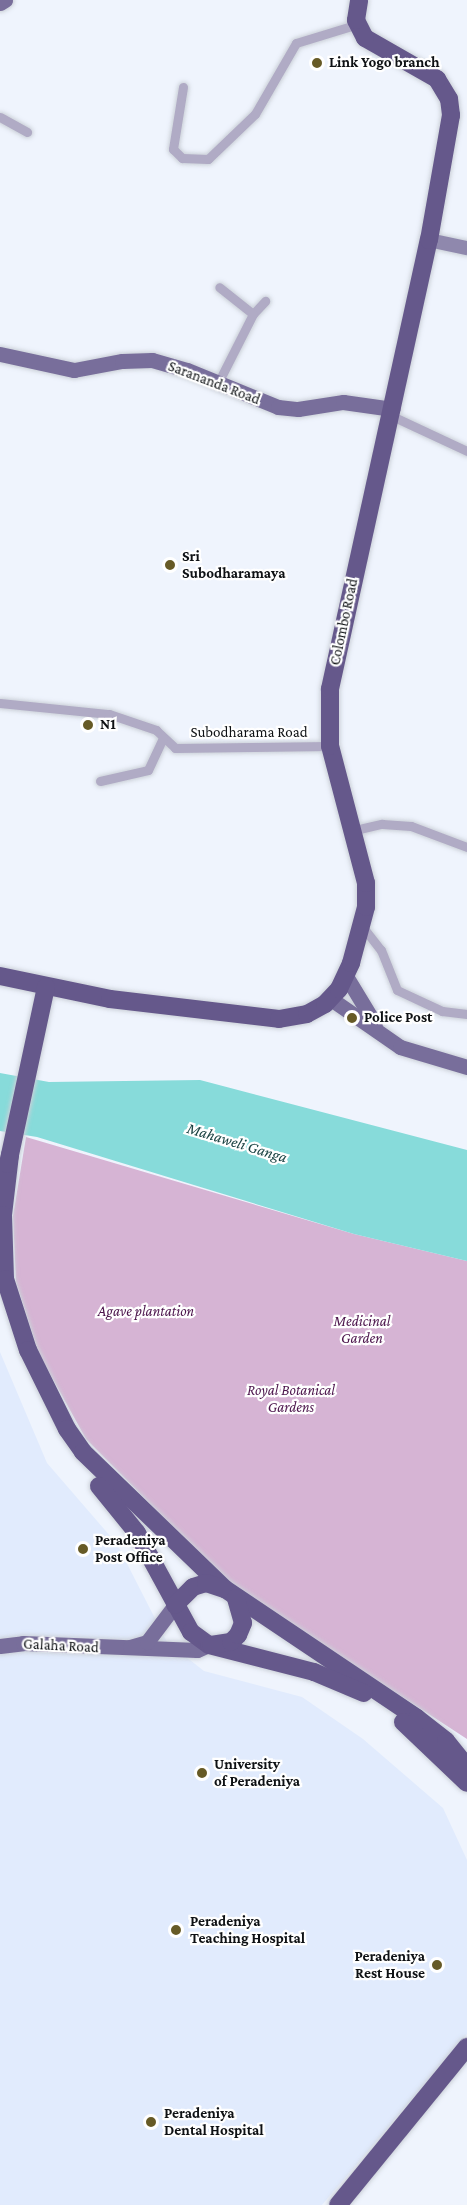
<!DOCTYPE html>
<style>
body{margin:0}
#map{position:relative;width:467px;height:2205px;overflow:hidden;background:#eff4fd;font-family:"Crimson Pro",serif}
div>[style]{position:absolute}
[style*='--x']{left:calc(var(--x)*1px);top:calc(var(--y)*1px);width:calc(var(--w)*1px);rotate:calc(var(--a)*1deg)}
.built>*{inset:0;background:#e1ebfd}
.green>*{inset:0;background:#d6b4d4}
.water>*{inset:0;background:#87dbda}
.roads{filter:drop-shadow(0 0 2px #cbd0d8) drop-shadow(0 0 2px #cbd0d8)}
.street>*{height:9px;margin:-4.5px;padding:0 4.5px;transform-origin:4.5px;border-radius:4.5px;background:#b0abc5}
.secondary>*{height:14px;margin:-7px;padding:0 7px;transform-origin:7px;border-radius:7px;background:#8f88ad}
.primary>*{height:15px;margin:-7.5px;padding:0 7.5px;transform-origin:7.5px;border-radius:7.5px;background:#786e9b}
.highway>*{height:18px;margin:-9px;padding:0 9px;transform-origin:9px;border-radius:9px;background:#65588b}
.dots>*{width:16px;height:16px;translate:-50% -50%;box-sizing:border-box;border:3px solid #fff;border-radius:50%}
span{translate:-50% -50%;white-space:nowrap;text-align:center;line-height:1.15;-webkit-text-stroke:4.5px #fff;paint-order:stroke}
.poi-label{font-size:15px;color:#0e1114;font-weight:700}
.left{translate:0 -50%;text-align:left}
.right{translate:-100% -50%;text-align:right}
.street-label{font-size:15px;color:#0e1114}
.park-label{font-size:15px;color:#4c154c;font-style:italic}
.water-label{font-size:16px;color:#1b4343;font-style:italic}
</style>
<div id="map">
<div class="built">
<div style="clip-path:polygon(0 1352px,47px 1463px,117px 1544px,167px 1642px,204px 1671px,302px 1697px,363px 1739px,443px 1808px,467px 1860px,467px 2034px,322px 2205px,0 2205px)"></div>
</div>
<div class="green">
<div style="clip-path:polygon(26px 1137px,354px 1234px,467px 1261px,467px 1739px,232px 1586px,86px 1439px,39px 1354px,16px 1282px,13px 1216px)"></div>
</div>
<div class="water">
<div style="clip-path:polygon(0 1073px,49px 1082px,200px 1080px,467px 1150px,467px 1261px,354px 1234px,37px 1137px,0 1131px)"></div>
</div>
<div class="roads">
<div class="street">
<div style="--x:183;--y:87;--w:63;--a:99.2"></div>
<div style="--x:173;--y:149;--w:13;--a:45"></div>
<div style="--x:182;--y:158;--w:26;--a:2"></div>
<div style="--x:208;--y:159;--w:65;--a:-43.8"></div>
<div style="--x:255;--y:114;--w:82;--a:-60"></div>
<div style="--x:296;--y:43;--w:65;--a:-17"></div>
<div style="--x:0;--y:117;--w:31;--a:29"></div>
<div style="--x:253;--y:314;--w:18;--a:-47"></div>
<div style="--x:218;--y:383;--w:77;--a:-63.1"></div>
<div style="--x:253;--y:314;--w:43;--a:-141.5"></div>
<div style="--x:392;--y:416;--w:83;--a:25"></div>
<div style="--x:0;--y:703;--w:110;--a:5.8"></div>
<div style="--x:109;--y:714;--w:50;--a:18.8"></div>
<div style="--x:156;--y:730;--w:26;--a:43"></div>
<div style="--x:175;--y:748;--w:155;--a:-0.7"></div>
<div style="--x:100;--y:781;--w:49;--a:-12.9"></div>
<div style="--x:148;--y:770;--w:35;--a:-65"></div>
<div style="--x:355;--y:830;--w:28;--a:-13"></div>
<div style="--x:382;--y:824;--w:29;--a:4"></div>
<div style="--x:411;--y:826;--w:60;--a:20.6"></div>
<div style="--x:362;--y:926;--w:31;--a:52"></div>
<div style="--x:381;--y:950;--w:43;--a:68.2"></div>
<div style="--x:397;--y:990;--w:50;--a:25"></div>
<div style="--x:442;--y:1011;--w:25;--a:7"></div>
</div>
<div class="secondary">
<div style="--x:429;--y:240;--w:39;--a:12"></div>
</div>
<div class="primary">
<div style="--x:0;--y:3;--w:6;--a:-31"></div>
<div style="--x:0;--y:354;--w:76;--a:12.2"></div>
<div style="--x:74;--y:370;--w:49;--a:-10.6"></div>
<div style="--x:122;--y:361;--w:30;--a:-2"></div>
<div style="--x:152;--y:360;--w:36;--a:16"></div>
<div style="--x:187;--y:370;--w:98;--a:22.1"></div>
<div style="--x:278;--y:407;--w:20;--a:6"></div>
<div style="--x:298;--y:409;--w:46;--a:-8.8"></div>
<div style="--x:343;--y:402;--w:50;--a:8"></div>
<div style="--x:346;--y:976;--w:56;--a:58.9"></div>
<div style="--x:331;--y:999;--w:84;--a:34.8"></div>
<div style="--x:400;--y:1047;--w:70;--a:16.6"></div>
<div style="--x:0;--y:1646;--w:23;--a:-7"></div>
<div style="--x:23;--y:1643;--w:174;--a:2.3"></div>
<div style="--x:197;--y:1650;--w:13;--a:-23"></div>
<div style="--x:130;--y:1647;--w:18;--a:-16"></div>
<div style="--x:147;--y:1642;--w:46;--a:-52.9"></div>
</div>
<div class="highway">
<div style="--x:0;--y:976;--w:112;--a:11.8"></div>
<div style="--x:110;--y:999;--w:170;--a:6.7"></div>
<div style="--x:279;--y:1019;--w:28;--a:-10"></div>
<div style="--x:307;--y:1014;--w:21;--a:-29"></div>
<div style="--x:325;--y:1004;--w:21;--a:-47"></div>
<div style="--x:339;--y:989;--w:29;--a:-65"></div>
<div style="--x:351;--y:963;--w:58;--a:-75"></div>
<div style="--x:366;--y:907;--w:24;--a:-90"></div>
<div style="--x:366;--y:883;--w:142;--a:-104.7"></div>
<div style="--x:330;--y:746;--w:57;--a:-90"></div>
<div style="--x:330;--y:689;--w:460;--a:-77.6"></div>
<div style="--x:429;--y:240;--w:127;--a:-80"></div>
<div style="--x:451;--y:115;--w:16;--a:-97"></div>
<div style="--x:449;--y:99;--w:23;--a:-121"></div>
<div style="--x:437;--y:79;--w:83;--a:-150.3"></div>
<div style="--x:365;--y:38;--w:20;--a:-117"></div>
<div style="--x:356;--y:20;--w:20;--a:-81"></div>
<div style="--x:10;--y:1155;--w:60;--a:96.7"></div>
<div style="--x:3;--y:1215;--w:64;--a:88.2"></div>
<div style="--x:5;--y:1279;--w:75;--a:72.1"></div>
<div style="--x:28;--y:1350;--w:88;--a:63.7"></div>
<div style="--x:67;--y:1429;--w:28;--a:55"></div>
<div style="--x:83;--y:1452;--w:197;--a:44"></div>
<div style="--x:225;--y:1589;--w:231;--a:33.9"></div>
<div style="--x:417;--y:1718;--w:37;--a:38"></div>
<div style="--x:446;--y:1741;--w:33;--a:51"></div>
<div style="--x:8;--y:1164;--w:181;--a:-77.9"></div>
<div style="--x:99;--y:1486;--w:60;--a:51"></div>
<div style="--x:137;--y:1533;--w:113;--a:61.4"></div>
<div style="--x:191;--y:1632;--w:22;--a:36"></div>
<div style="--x:209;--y:1645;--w:108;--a:14.4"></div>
<div style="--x:314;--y:1672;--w:54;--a:22.8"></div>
<div style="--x:175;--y:1605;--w:25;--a:-45"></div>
<div style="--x:193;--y:1587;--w:14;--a:-17"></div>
<div style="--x:206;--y:1583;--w:19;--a:18"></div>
<div style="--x:211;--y:1645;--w:20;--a:-9"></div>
<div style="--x:231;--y:1642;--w:10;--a:-45"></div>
<div style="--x:238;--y:1635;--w:13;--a:-67"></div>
<div style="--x:243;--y:1623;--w:26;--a:-106"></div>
<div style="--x:403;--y:1722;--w:88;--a:43.6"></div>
<div style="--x:338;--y:2205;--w:204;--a:-50.8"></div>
</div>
</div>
<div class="dots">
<div style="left:317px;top:63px;background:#665a26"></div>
<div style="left:170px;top:565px;background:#665a26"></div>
<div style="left:88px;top:725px;background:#665a26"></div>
<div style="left:352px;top:1018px;background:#665a26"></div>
<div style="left:83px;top:1549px;background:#665a26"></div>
<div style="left:202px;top:1773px;background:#665a26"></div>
<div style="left:176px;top:1930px;background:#665a26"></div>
<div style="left:437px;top:1965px;background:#665a26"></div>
<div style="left:151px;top:2122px;background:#665a26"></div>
</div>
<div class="poi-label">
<span class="left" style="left:329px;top:63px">Link Yogo branch</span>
<span class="left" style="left:182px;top:565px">Sri<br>Subodharamaya</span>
<span class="left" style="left:100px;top:725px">N1</span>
<span class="left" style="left:364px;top:1018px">Police Post</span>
<span class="left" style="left:95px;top:1549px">Peradeniya<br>Post Office</span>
<span class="left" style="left:214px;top:1773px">University<br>of Peradeniya</span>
<span class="left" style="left:190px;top:1930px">Peradeniya<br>Teaching Hospital</span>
<span class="right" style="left:425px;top:1965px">Peradeniya<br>Rest House</span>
<span class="left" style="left:164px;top:2122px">Peradeniya<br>Dental Hospital</span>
</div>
<div class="street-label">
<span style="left:214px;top:383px;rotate:21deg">Sarananda Road</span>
<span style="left:344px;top:622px;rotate:-78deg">Colombo Road</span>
<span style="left:249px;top:733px">Subodharama Road</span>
<span style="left:61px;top:1646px;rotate:3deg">Galaha Road</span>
</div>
<div class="park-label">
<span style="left:146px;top:1312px">Agave plantation</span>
<span style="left:362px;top:1330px">Medicinal<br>Garden</span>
<span style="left:291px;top:1399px">Royal Botanical<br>Gardens</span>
</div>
<div class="water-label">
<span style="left:237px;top:1143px;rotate:17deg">Mahaweli Ganga</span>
</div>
</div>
